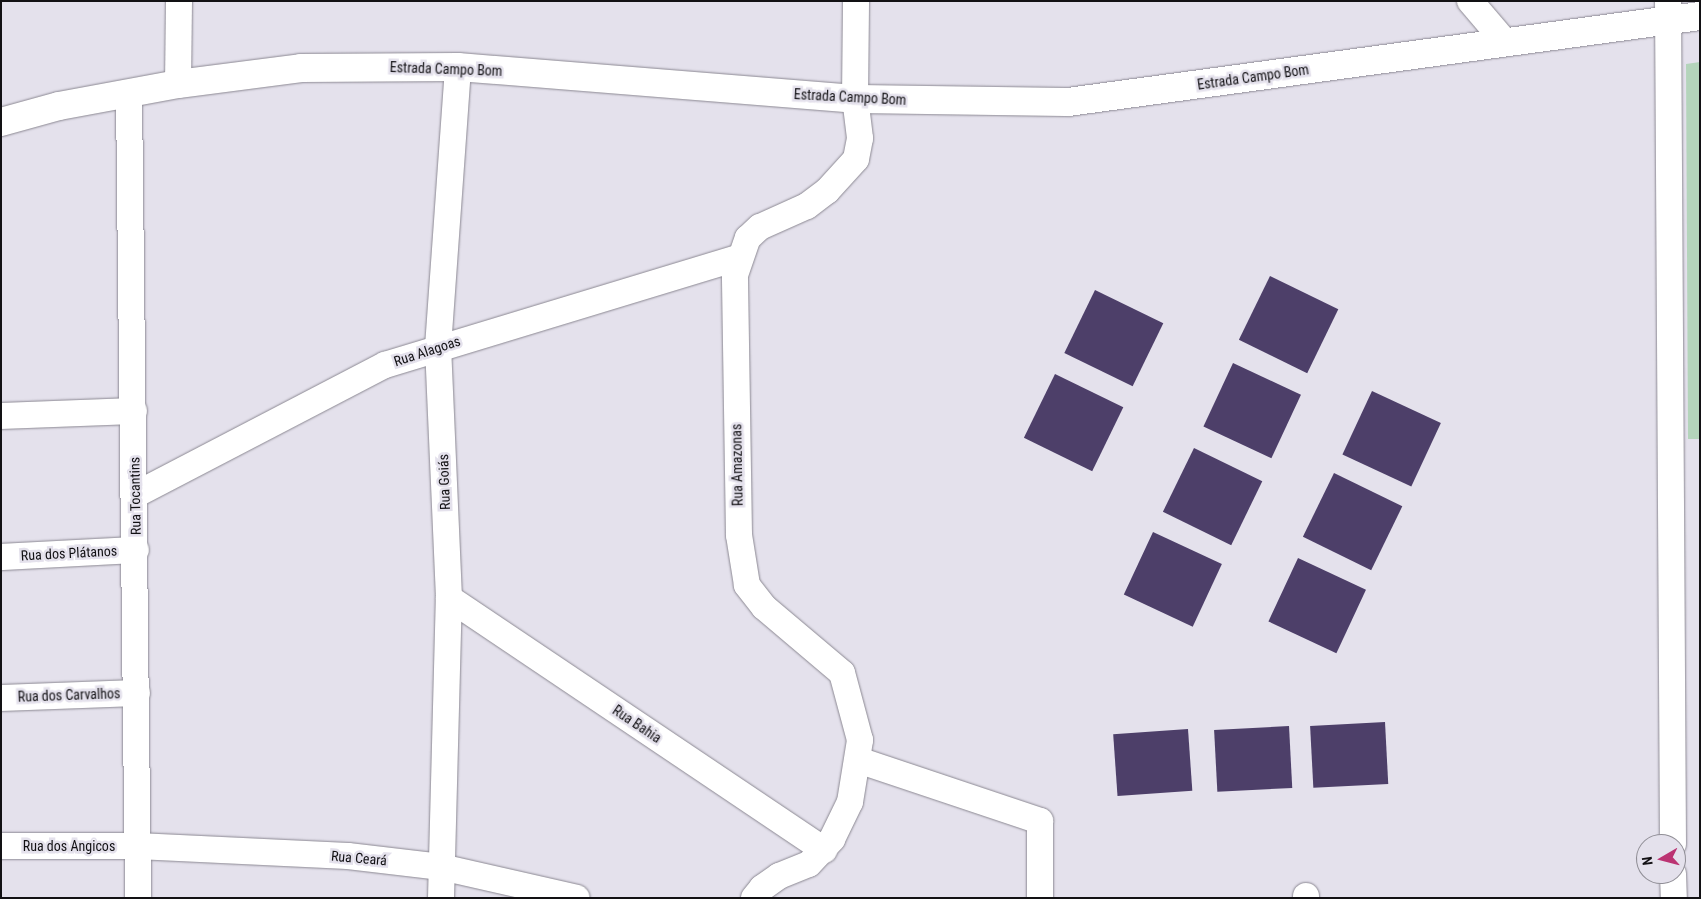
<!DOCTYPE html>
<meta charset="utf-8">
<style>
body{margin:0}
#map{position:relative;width:1701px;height:899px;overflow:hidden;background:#e4e1ec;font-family:"Roboto Condensed",sans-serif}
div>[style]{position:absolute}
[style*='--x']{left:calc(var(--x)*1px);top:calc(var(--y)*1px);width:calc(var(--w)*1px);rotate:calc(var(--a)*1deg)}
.green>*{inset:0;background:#b4d4bb}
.building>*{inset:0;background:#4d3f69;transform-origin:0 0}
.roads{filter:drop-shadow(0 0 1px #8b8892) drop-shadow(0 0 1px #8b8892)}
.minor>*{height:26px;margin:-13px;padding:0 13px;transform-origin:13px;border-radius:13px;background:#fff}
.major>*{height:28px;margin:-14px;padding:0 14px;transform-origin:14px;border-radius:14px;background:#fff}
span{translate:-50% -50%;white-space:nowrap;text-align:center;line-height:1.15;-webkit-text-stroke:5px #e4e1ec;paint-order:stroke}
.street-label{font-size:14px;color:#121114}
.frame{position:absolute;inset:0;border:2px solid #121114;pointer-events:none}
.north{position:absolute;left:1636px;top:834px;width:50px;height:50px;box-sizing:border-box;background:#e4e1ec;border:1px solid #908e96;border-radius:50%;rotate:262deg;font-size:14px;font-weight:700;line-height:20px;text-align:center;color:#121114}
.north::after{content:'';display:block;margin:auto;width:18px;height:22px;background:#bb3372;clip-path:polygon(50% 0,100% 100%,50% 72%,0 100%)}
</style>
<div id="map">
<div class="green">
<div style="clip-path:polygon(1700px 62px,1700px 439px,1688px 439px,1686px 64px)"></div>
</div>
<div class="building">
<div style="left:1270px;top:276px;width:76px;height:71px;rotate:26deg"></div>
<div style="left:1095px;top:290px;width:76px;height:70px;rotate:26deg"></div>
<div style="left:1233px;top:363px;width:75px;height:70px;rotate:25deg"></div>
<div style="left:1055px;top:374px;width:76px;height:71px;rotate:26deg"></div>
<div style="left:1372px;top:391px;width:76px;height:70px;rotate:25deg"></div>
<div style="left:1194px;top:448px;width:76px;height:71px;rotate:26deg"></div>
<div style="left:1334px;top:473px;width:76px;height:71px;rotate:26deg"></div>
<div style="left:1153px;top:532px;width:76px;height:69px;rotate:25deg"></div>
<div style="left:1298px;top:558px;width:75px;height:70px;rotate:25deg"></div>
<div style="left:1385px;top:722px;width:62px;height:75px;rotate:87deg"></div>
<div style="left:1289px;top:726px;width:62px;height:75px;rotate:87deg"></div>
<div style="left:1188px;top:729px;width:62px;height:75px;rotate:86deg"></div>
</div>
<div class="roads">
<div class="minor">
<div style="--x:1470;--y:1;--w:54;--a:49.5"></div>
<div style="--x:1668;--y:1;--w:843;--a:89.66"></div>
<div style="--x:178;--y:84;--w:83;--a:-89.3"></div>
<div style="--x:129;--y:94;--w:804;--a:89.36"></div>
<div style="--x:1;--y:416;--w:133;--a:-2.2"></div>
<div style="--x:135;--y:495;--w:282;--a:-27.5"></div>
<div style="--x:385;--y:365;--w:371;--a:-16.9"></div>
<div style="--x:1;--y:557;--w:135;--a:-3"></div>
<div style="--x:449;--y:598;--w:452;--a:33.9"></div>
<div style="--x:1;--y:698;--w:136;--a:-2.1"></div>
<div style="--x:858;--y:760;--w:192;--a:18.5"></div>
<div style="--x:1040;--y:821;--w:77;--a:90"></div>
<div style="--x:1;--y:846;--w:136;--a:0"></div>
<div style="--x:137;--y:846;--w:211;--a:2.7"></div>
<div style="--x:348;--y:856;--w:94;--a:6.7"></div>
<div style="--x:441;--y:867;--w:139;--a:12.8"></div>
<div style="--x:1673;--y:874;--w:24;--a:88"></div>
<div style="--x:1306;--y:896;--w:2;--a:90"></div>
<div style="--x:441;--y:898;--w:300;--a:-88.5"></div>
<div style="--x:449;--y:598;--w:251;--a:-92.5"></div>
<div style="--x:438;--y:347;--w:281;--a:-85.9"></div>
<div style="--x:754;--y:898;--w:13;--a:-51"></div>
<div style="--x:762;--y:888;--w:21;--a:-35"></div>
<div style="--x:779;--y:876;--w:32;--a:-22"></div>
<div style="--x:809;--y:864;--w:34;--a:-47"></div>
<div style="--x:832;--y:839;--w:41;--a:-64.1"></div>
<div style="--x:850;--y:802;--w:63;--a:-80.8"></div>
<div style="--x:860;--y:740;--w:69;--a:-105"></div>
<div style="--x:842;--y:673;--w:102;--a:-139.8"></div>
<div style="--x:764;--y:607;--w:28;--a:-128"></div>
<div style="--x:747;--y:585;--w:51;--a:-99.1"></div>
<div style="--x:739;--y:535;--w:260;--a:-90.9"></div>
<div style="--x:735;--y:275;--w:39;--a:-71"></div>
<div style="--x:748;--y:238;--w:16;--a:-43"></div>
<div style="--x:760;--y:227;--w:51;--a:-24.1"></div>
<div style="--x:807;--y:206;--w:25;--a:-37"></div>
<div style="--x:827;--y:191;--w:43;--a:-47.8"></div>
<div style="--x:856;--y:159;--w:21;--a:-79"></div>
<div style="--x:860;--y:138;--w:39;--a:-97"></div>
<div style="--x:855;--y:99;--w:98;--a:-89.4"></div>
</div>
<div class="major">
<div style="--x:1;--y:122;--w:60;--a:-15.4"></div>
<div style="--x:59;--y:106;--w:121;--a:-10.5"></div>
<div style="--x:178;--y:84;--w:124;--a:-7.4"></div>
<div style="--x:301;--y:68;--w:157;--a:-0.4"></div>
<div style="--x:458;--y:67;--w:398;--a:4.6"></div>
<div style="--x:855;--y:99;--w:213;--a:0.8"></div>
<div style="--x:1068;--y:102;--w:638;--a:-7.75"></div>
</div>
</div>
<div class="street-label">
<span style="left:446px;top:69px;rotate:2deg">Estrada Campo Bom</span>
<span style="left:1253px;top:77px;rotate:-8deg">Estrada Campo Bom</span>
<span style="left:850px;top:97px;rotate:3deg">Estrada Campo Bom</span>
<span style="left:427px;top:351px;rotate:-18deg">Rua Alagoas</span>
<span style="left:737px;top:465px;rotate:-91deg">Rua Amazonas</span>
<span style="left:444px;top:482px;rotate:-92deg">Rua Goiás</span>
<span style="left:135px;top:496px;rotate:-91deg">Rua Tocantins</span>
<span style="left:69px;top:553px;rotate:-3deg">Rua dos Plátanos</span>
<span style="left:69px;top:695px;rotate:-2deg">Rua dos Carvalhos</span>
<span style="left:637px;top:724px;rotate:34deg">Rua Bahia</span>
<span style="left:69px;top:846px">Rua dos Angicos</span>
<span style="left:359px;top:858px;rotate:5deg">Rua Ceará</span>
</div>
<div class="frame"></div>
<div class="north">N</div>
</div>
